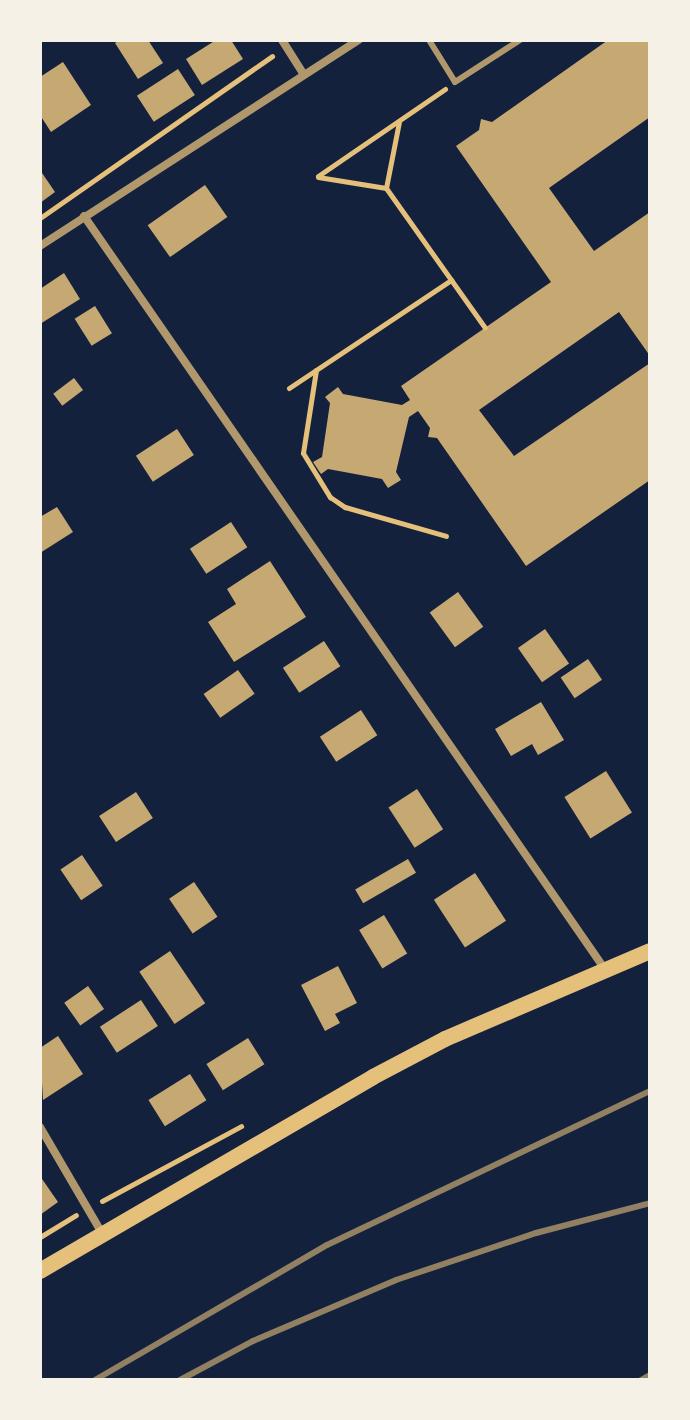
<!DOCTYPE html>
<style>
body{margin:0}
#map{position:relative;width:690px;height:1420px;overflow:hidden;background:#14213d;font-family:"Nunito Sans",sans-serif}
div>[style]{position:absolute}
[style*='--x']{left:calc(var(--x)*1px);top:calc(var(--y)*1px);width:calc(var(--w)*1px);rotate:calc(var(--a)*1deg)}
.building>*{inset:0;background:#c6a872;transform-origin:0 0}
.path>*{height:5px;margin:-2.5px;padding:0 2.5px;transform-origin:2.5px;border-radius:2.5px;background:#e5c07b}
.service>*{height:6px;margin:-3px;padding:0 3px;transform-origin:3px;border-radius:3px;background:#b1986c}
.minor>*{height:8px;margin:-4px;padding:0 4px;transform-origin:4px;border-radius:4px;background:#b1986c}
.secondary>*{height:16px;margin:-8px;padding:0 8px;transform-origin:8px;border-radius:8px;background:#e5c07b}
.rail>*{height:6px;margin:-3px;padding:0 3px;transform-origin:3px;border-radius:3px;background:#918062}
span{translate:-50% -50%;white-space:nowrap;text-align:center;line-height:1.15;-webkit-text-stroke:7px #f6f1e7;paint-order:stroke}
.frame{position:absolute;inset:0;border:42px solid #f6f1e7;pointer-events:none}
</style>
<div id="map">
<div class="building">
<div style="clip-path:polygon(120px 40px,148px 40px,163px 63px,138px 79px,115px 43px)"></div>
<div style="clip-path:polygon(216px 40px,231px 40px,243px 59px,202px 85px,186px 59px)"></div>
<div style="clip-path:polygon(608px 40px,650px 40px,650px 117px,549px 188px,594px 251px,650px 212px,650px 356px,619px 312px,479px 410px,514px 456px,650px 363px,650px 480px,526px 566px,437px 438px,428px 437px,430px 428px,418px 411px,409px 417px,396px 472px,401px 480px,388px 488px,382px 479px,328px 469px,321px 474px,313px 462px,322px 457px,330px 403px,325px 397px,338px 387px,343px 394px,402px 405px,410px 400px,401px 386px,551px 282px,456px 146px,479px 130px,481px 119px,492px 122px)"></div>
<div style="clip-path:polygon(63px 62px,91px 105px,51px 132px,40px 115px,40px 77px)"></div>
<div style="left:178px;top:69px;width:31px;height:49px;rotate:57deg"></div>
<div style="clip-path:polygon(40px 170px,55px 192px,40px 203px)"></div>
<div style="left:205px;top:185px;width:39px;height:70px;rotate:55deg"></div>
<div style="clip-path:polygon(64px 273px,80px 299px,40px 324px,40px 289px)"></div>
<div style="left:95px;top:306px;width:32px;height:24px;rotate:58deg"></div>
<div style="left:74px;top:378px;width:15px;height:26px;rotate:53deg"></div>
<div style="left:177px;top:429px;width:31px;height:49px;rotate:57deg"></div>
<div style="clip-path:polygon(57px 507px,73px 532px,40px 553px,40px 517px)"></div>
<div style="left:231px;top:522px;width:30px;height:49px;rotate:57deg"></div>
<div style="clip-path:polygon(270px 561px,306px 617px,234px 662px,208px 622px,236px 604px,227px 589px)"></div>
<div style="left:458px;top:592px;width:43px;height:35px;rotate:54deg"></div>
<div style="left:545px;top:629px;width:42px;height:33px;rotate:55deg"></div>
<div style="left:324px;top:641px;width:30px;height:49px;rotate:57deg"></div>
<div style="left:588px;top:659px;width:25px;height:33px;rotate:56deg"></div>
<div style="left:238px;top:670px;width:29px;height:42px;rotate:55deg"></div>
<div style="clip-path:polygon(541px 702px,564px 740px,538px 755px,532px 744px,511px 756px,495px 729px)"></div>
<div style="left:361px;top:710px;width:30px;height:49px;rotate:57deg"></div>
<div style="left:606px;top:771px;width:49px;height:49px;rotate:58deg"></div>
<div style="left:417px;top:789px;width:48px;height:34px;rotate:57deg"></div>
<div style="left:136px;top:792px;width:31px;height:44px;rotate:57deg"></div>
<div style="left:82px;top:855px;width:37px;height:26px;rotate:56deg"></div>
<div style="left:408px;top:859px;width:16px;height:61px;rotate:60deg"></div>
<div style="left:475px;top:873px;width:57px;height:49px;rotate:57deg"></div>
<div style="left:194px;top:882px;width:42px;height:30px;rotate:56deg"></div>
<div style="left:384px;top:915px;width:45px;height:29px;rotate:59deg"></div>
<div style="left:170px;top:951px;width:63px;height:37px;rotate:56deg"></div>
<div style="clip-path:polygon(338px 966px,357px 1003px,335px 1014px,340px 1023px,325px 1031px,301px 985px)"></div>
<div style="left:88px;top:986px;width:28px;height:29px;rotate:55deg"></div>
<div style="left:141px;top:1000px;width:31px;height:49px;rotate:57deg"></div>
<div style="clip-path:polygon(58px 1036px,83px 1074px,43px 1100px,40px 1048px)"></div>
<div style="left:248px;top:1038px;width:31px;height:49px;rotate:58deg"></div>
<div style="left:190px;top:1074px;width:31px;height:49px;rotate:58deg"></div>
<div style="clip-path:polygon(40px 1176px,58px 1202px,40px 1215px)"></div>
</div>
<div class="path">
<div style="--x:318;--y:176;--w:154;--a:-34.4"></div>
<div style="--x:318;--y:177;--w:69;--a:9.2"></div>
<div style="--x:386;--y:188;--w:171;--a:54.7"></div>
<div style="--x:386;--y:188;--w:67;--a:-78.9"></div>
<div style="--x:40;--y:218;--w:283;--a:-34.9"></div>
<div style="--x:316;--y:370;--w:84;--a:98.9"></div>
<div style="--x:303;--y:453;--w:52;--a:58.5"></div>
<div style="--x:330;--y:497;--w:18;--a:34"></div>
<div style="--x:345;--y:507;--w:105;--a:16"></div>
<div style="--x:289;--y:388;--w:195;--a:-33.7"></div>
<div style="--x:102;--y:1201;--w:158;--a:-28.3"></div>
<div style="--x:40;--y:1237;--w:42;--a:-31.4"></div>
</div>
<div class="service">
<div style="--x:429;--y:40;--w:49;--a:58.2"></div>
<div style="--x:455;--y:82;--w:77;--a:-32.9"></div>
</div>
<div class="minor">
<div style="--x:282;--y:40;--w:41;--a:57.8"></div>
<div style="--x:84;--y:216;--w:918;--a:55.34"></div>
<div style="--x:40;--y:246;--w:380;--a:-32.9"></div>
<div style="--x:40;--y:1127;--w:123;--a:59.7"></div>
</div>
<div class="secondary">
<div style="--x:40;--y:1271;--w:385;--a:-30.2"></div>
<div style="--x:373;--y:1077;--w:81;--a:-27.8"></div>
<div style="--x:445;--y:1039;--w:223;--a:-23.2"></div>
</div>
<div class="rail">
<div style="--x:95;--y:1380;--w:268;--a:-30.2"></div>
<div style="--x:327;--y:1245;--w:358;--a:-25.5"></div>
<div style="--x:180;--y:1380;--w:83;--a:-28.1"></div>
<div style="--x:253;--y:1341;--w:155;--a:-23.1"></div>
<div style="--x:396;--y:1280;--w:148;--a:-18.6"></div>
<div style="--x:536;--y:1233;--w:118;--a:-14.7"></div>
<div style="--x:641;--y:1380;--w:10;--a:-29"></div>
</div>
<div class="frame"></div>
</div>
